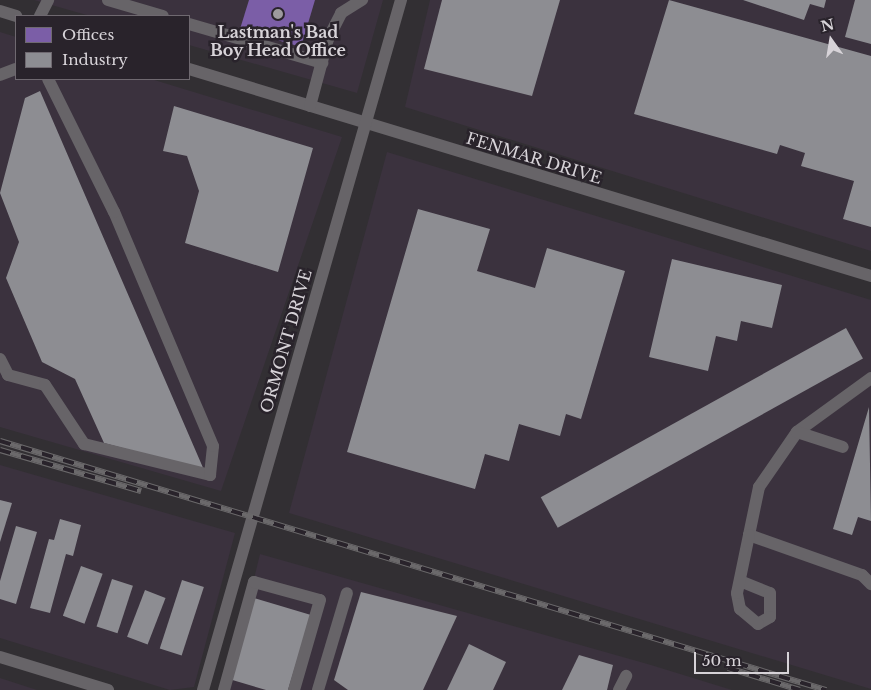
<!DOCTYPE html>
<style>
body{margin:0}
#map{position:relative;width:871px;height:690px;overflow:hidden;background:#322f33;font-family:"Libre Baskerville",serif}
div>[style]{position:absolute}
[style*='--x']{left:calc(var(--x)*1px);top:calc(var(--y)*1px);width:calc(var(--w)*1px);rotate:calc(var(--a)*1deg)}
.built>*{inset:0;background:#3b323e}
.offices>*{inset:0;background:#7b5ea7}
.industry>*{inset:0;background:#8d8d92;transform-origin:0 0}
.minor>*{height:12px;margin:-6px;padding:0 6px;transform-origin:6px;border-radius:6px;background:#676468}
.rail>*{height:5.5px;margin-top:-2.75px;transform-origin:0;background:repeating-linear-gradient(90deg,#29232b 0 11px,#6b696b 0 22px);box-sizing:border-box;border-block:1px solid #6b696b}
.dots>*{width:14px;height:14px;translate:-50% -50%;box-sizing:border-box;border:2px solid #29232b;border-radius:50%}
span{translate:-50% -50%;white-space:nowrap;text-align:center;line-height:1.15;-webkit-text-stroke:5px #29232b;paint-order:stroke}
.poi-label{font-size:16px;color:#d7d3d8;font-weight:700}
.street-label{font-size:16px;color:#d7d3d8}
.legend{position:absolute;left:15px;top:15px;width:175px;height:65px;box-sizing:border-box;background:#29232b;border:1px solid #6f6970;margin:0;padding:6px 9px;list-style:none;font-size:15px;color:#d7d3d8}
.legend li{display:flex;align-items:center;gap:10px;height:25px}
.legend b{width:25px;border:1px solid #6f6970}
.north{position:absolute;left:806px;top:15px;width:50px;height:50px;-webkit-text-stroke:4px #29232b;paint-order:stroke;rotate:347deg;font-size:14px;font-weight:700;line-height:20px;text-align:center;color:#d7d3d8}
.north::after{content:'';display:block;margin:auto;width:18px;height:22px;background:#d7d3d8;clip-path:polygon(50% 0,100% 100%,50% 72%,0 100%)}
.scale{position:absolute;left:694px;top:652px;width:95px;height:22px;box-sizing:border-box;border:2px solid #d7d3d8;border-top:0;padding-left:6px;font-size:15px;line-height:18px;white-space:nowrap;color:#d7d3d8;-webkit-text-stroke:4px #29232b;paint-order:stroke}
</style>
<div id="map">
<div class="built">
<div style="clip-path:polygon(34px 0,383px 0,357px 93px,189px 45px,189px 16px,90px 16px)"></div>
<div style="clip-path:polygon(430px 0,871px 0,871px 251px,405px 107px)"></div>
<div style="clip-path:polygon(0 32px,16px 37px,16px 79px,151px 79px,342px 137px,221px 491px,0 427px)"></div>
<div style="clip-path:polygon(387px 152px,871px 300px,871px 689px,289px 513px)"></div>
<div style="clip-path:polygon(0 465px,235px 533px,194px 687px,170px 690px,0 638px)"></div>
<div style="clip-path:polygon(260px 554px,651px 665px,732px 690px,227px 690px)"></div>
<div style="clip-path:polygon(0 678px,37px 690px,0 690px)"></div>
</div>
<div class="offices">
<div style="clip-path:polygon(249px 0,315px 0,301px 47px,240px 29px)"></div>
</div>
<div class="industry">
<div style="clip-path:polygon(442px 0,560px 0,532px 96px,424px 69px)"></div>
<div style="clip-path:polygon(669px 0,871px 56px,871px 227px,843px 219px,854px 181px,801px 166px,805px 153px,780px 145px,777px 154px,634px 114px)"></div>
<div style="clip-path:polygon(743px 0,826px 0,824px 8px,810px 4px,804px 20px)"></div>
<div style="clip-path:polygon(855px 0,871px 0,871px 44px,845px 37px)"></div>
<div style="clip-path:polygon(40px 91px,204px 470px,104px 443px,75px 379px,42px 362px,6px 278px,19px 242px,0 193px,25px 98px)"></div>
<div style="clip-path:polygon(174px 106px,313px 148px,278px 272px,185px 243px,199px 191px,187px 156px,163px 151px)"></div>
<div style="clip-path:polygon(418px 209px,490px 229px,477px 271px,535px 288px,547px 248px,625px 271px,581px 419px,566px 414px,560px 436px,519px 424px,509px 461px,485px 454px,475px 489px,347px 452px)"></div>
<div style="clip-path:polygon(672px 259px,782px 285px,772px 328px,741px 321px,737px 341px,716px 336px,708px 371px,649px 357px)"></div>
<div style="left:846px;top:328px;width:35px;height:349px;rotate:61deg"></div>
<div style="clip-path:polygon(869px 407px,871px 521px,858px 517px,852px 535px,833px 529px)"></div>
<div style="clip-path:polygon(0 500px,12px 503px,0 542px)"></div>
<div style="clip-path:polygon(60px 519px,81px 525px,73px 556px,66px 554px,50px 613px,30px 608px,49px 539px,54px 540px)"></div>
<div style="clip-path:polygon(16px 526px,37px 532px,16px 604px,0 599px,0 581px)"></div>
<div style="left:81px;top:566px;width:23px;height:53px;rotate:20deg"></div>
<div style="left:112px;top:579px;width:22px;height:50px;rotate:18deg"></div>
<div style="left:182px;top:580px;width:23px;height:72px;rotate:18deg"></div>
<div style="left:145px;top:590px;width:22px;height:50px;rotate:21deg"></div>
<div style="clip-path:polygon(361px 592px,457px 616px,423px 690px,348px 690px,334px 680px)"></div>
<div style="clip-path:polygon(254px 598px,311px 615px,288px 690px,266px 690px,229px 679px)"></div>
<div style="clip-path:polygon(469px 644px,506px 662px,493px 690px,447px 690px)"></div>
<div style="clip-path:polygon(579px 655px,613px 665px,607px 690px,562px 690px)"></div>
</div>
<div class="minor">
<div style="--x:108;--y:0;--w:57;--a:16.2"></div>
<div style="--x:0;--y:11;--w:17;--a:17"></div>
<div style="--x:40;--y:16;--w:18;--a:-63"></div>
<div style="--x:189;--y:24;--w:139;--a:16.3"></div>
<div style="--x:189;--y:69;--w:713;--a:16.88"></div>
<div style="--x:0;--y:75;--w:17;--a:-21"></div>
<div style="--x:310;--y:106;--w:69;--a:-75"></div>
<div style="--x:328;--y:39;--w:29;--a:-63"></div>
<div style="--x:341;--y:13;--w:25;--a:-32"></div>
<div style="--x:0;--y:359;--w:18;--a:63"></div>
<div style="--x:8;--y:375;--w:38;--a:15"></div>
<div style="--x:45;--y:385;--w:71;--a:56.5"></div>
<div style="--x:84;--y:444;--w:130;--a:13.8"></div>
<div style="--x:210;--y:475;--w:29;--a:-84"></div>
<div style="--x:213;--y:446;--w:254;--a:-112.9"></div>
<div style="--x:114;--y:212;--w:148;--a:-116.4"></div>
<div style="--x:871;--y:378;--w:92;--a:143.9"></div>
<div style="--x:797;--y:432;--w:67;--a:124.6"></div>
<div style="--x:759;--y:487;--w:49;--a:101.8"></div>
<div style="--x:749;--y:535;--w:120;--a:19.5"></div>
<div style="--x:862;--y:575;--w:13;--a:45"></div>
<div style="--x:797;--y:432;--w:48;--a:18.1"></div>
<div style="--x:740;--y:581;--w:32;--a:22"></div>
<div style="--x:770;--y:593;--w:24;--a:90"></div>
<div style="--x:770;--y:617;--w:14;--a:150"></div>
<div style="--x:758;--y:624;--w:23;--a:-140"></div>
<div style="--x:740;--y:609;--w:16;--a:-101"></div>
<div style="--x:737;--y:593;--w:59;--a:-78.3"></div>
<div style="--x:0;--y:657;--w:113;--a:17"></div>
<div style="--x:203;--y:690;--w:718;--a:-73.99"></div>
<div style="--x:224;--y:690;--w:112;--a:-74.5"></div>
<div style="--x:254;--y:582;--w:68;--a:15.3"></div>
<div style="--x:320;--y:600;--w:94;--a:106.1"></div>
<div style="--x:318;--y:690;--w:101;--a:-73.4"></div>
<div style="--x:619;--y:690;--w:16;--a:-63"></div>
</div>
<div class="rail">
<div style="--x:0;--y:441;--w:863;--a:16.78"></div>
<div style="--x:0;--y:450;--w:147;--a:16.2"></div>
<div style="--x:728;--y:668;--w:75;--a:17"></div>
</div>
<div class="dots">
<div style="left:278px;top:14px;background:#9d9a9e"></div>
</div>
<div class="poi-label">
<span style="left:278px;top:41px">Lastman's Bad<br>Boy Head Office</span>
</div>
<div class="street-label">
<span style="left:534px;top:158px;rotate:17deg">FENMAR DRIVE</span>
<span style="left:286px;top:341px;rotate:-74deg">ORMONT DRIVE</span>
</div>
<ul class="legend">
<li><b style="height:14px;background:#7b5ea7"></b>Offices</li>
<li><b style="height:14px;background:#8d8d92"></b>Industry</li>
</ul>
<div class="north">N</div>
<div class="scale">50 m</div>
</div>
